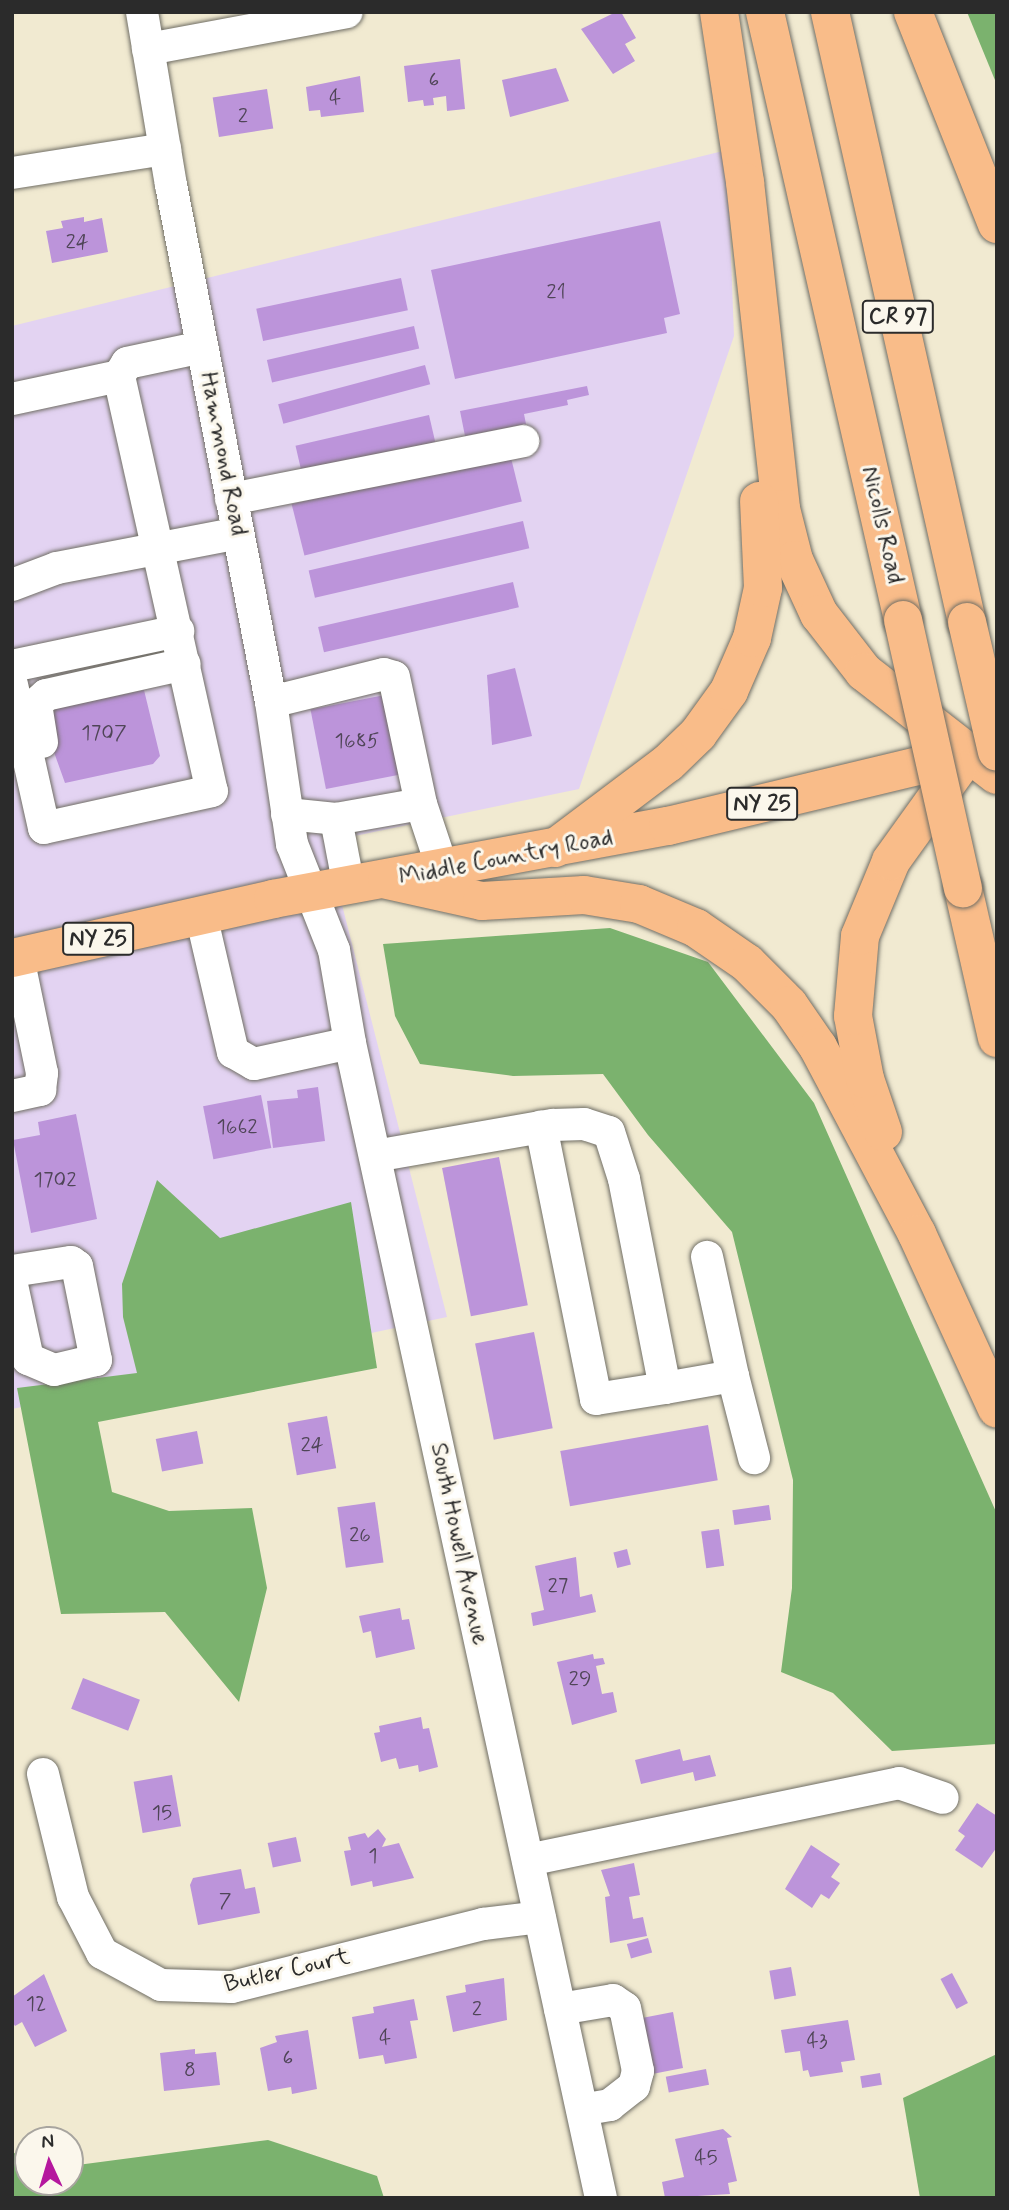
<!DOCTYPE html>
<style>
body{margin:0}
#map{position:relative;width:1009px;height:2210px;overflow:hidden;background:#f1ead1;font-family:Mynerve,sans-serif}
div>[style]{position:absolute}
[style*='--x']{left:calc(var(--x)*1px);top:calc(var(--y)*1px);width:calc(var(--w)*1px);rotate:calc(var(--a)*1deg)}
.built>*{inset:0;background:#e3d3f2}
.forest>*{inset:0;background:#7bb26e}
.building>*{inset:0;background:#bc94da;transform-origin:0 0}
.roads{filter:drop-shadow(0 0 2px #706e65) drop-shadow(0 0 2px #706e65)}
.minor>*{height:32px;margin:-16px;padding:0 16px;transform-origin:16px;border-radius:16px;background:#fff}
.major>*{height:38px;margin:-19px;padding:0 19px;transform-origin:19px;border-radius:19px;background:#f9bc89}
.highway>*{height:38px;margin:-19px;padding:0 19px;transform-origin:19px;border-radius:19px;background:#f9bc89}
.bridges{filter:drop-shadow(0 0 2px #706e65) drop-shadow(0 0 2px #706e65)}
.highway-bridge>*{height:38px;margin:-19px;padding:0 19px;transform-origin:19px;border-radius:19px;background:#f9bc89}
span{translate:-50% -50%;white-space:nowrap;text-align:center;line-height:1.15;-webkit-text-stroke:6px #fbf7ec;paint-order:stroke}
.number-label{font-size:21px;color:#4f4557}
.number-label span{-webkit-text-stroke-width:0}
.shield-label span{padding:2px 5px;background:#fbf7ec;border:2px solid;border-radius:5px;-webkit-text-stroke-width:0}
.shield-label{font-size:23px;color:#2b2b2b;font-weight:700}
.street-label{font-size:24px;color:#2b2b2b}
.frame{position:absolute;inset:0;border:14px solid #2b2b2b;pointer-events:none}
.north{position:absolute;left:14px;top:2126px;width:70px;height:70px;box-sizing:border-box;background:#fbf7ec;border:2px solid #a8a59f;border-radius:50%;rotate:356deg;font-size:19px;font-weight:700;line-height:28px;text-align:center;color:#2b2b2b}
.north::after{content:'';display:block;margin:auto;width:24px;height:32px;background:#b5179e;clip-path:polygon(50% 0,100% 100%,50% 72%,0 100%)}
</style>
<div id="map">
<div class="built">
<div style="clip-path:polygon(727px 150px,734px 336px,579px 789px,326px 842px,447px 1317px,12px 1409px,12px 326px)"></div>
</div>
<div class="forest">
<div style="clip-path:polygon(967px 12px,997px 12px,997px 85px)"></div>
<div style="clip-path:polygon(610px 928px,708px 962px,814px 1103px,997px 1514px,997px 1744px,892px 1751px,833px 1693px,781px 1672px,792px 1588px,793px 1480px,732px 1232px,648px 1135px,603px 1074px,513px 1076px,420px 1064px,395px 1016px,383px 944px)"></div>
<div style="clip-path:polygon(157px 1180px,220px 1238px,351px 1202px,377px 1368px,98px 1422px,112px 1492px,169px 1511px,252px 1508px,267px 1588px,239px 1702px,165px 1612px,61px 1614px,17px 1388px,137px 1373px,123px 1317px,122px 1284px)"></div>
<div style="clip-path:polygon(997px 2054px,997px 2198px,920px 2198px,903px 2098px)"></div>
<div style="clip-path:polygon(268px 2140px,377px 2176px,384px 2198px,12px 2198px,12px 2151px,28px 2165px,28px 2182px,70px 2182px,70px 2166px)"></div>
</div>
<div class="building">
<div style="clip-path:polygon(616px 12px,621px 12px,636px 38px,625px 44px,635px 61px,613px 74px,581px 29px)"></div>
<div style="clip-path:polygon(460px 59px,465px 109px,447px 111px,446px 96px,433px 98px,434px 105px,424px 106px,423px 100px,408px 102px,404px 66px)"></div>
<div style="clip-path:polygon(556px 68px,569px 101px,510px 117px,502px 80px)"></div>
<div style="clip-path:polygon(360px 76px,364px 112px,321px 117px,320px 110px,309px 111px,306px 87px)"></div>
<div style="left:267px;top:89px;width:40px;height:55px;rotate:81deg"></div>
<div style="clip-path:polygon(84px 217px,84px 222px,102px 218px,108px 252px,52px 263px,46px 231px,63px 228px,61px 221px)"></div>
<div style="clip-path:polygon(660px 221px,680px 314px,664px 318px,667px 333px,455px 379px,431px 270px)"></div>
<div style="left:401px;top:278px;width:33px;height:148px;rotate:78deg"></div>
<div style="left:414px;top:326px;width:23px;height:151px;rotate:77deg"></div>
<div style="left:425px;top:365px;width:20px;height:152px;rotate:75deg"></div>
<div style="clip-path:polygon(587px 386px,589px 395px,567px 400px,568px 405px,524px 414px,526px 424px,465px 436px,460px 411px)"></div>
<div style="left:429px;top:415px;width:28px;height:137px;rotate:77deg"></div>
<div style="left:509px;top:450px;width:53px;height:224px;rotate:76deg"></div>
<div style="left:523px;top:521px;width:28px;height:220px;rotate:77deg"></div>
<div style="left:513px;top:582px;width:26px;height:200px;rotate:77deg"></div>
<div style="clip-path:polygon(515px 668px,532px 736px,492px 745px,487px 675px)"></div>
<div style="clip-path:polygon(144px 690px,160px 756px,153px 764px,65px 783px,50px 741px,50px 711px,80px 697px,82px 703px)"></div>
<div style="left:390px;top:694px;width:81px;height:81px;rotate:79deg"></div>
<div style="clip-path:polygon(318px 1087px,325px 1141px,273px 1148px,267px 1101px,298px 1098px,297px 1090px)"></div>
<div style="left:261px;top:1095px;width:54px;height:59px;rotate:79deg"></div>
<div style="clip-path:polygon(76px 1114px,97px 1219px,31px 1233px,13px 1140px,40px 1135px,38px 1122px)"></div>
<div style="left:499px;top:1157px;width:151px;height:58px;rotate:79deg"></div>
<div style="left:534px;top:1332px;width:98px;height:60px;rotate:79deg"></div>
<div style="left:327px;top:1416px;width:53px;height:40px;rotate:80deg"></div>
<div style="left:708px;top:1425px;width:56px;height:150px;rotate:80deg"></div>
<div style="left:197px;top:1431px;width:33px;height:42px;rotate:79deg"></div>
<div style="left:375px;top:1502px;width:61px;height:38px;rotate:82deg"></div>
<div style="left:769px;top:1505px;width:15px;height:37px;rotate:82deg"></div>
<div style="left:719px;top:1529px;width:37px;height:18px;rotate:82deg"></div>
<div style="left:627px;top:1549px;width:16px;height:14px;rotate:76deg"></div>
<div style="clip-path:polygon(576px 1557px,580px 1597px,592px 1594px,596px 1612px,533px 1626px,531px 1613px,544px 1610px,535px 1566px)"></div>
<div style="clip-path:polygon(400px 1608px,402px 1620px,409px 1619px,415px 1649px,376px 1658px,371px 1631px,363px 1633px,359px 1616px)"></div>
<div style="clip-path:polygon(593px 1654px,594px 1659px,603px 1658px,605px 1664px,596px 1666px,602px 1694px,613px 1692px,617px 1712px,572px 1725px,557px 1662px)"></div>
<div style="left:83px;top:1678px;width:61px;height:33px;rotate:21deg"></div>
<div style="clip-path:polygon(421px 1717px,423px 1729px,429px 1728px,438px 1767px,419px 1772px,418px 1765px,399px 1769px,396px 1758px,381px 1762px,374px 1733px,380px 1732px,379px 1726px)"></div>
<div style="clip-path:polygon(680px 1749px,683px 1761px,710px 1755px,716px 1776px,695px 1781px,693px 1772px,641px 1784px,635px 1760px)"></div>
<div style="left:172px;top:1775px;width:52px;height:39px;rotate:80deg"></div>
<div style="clip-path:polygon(977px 1803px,997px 1816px,997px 1847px,982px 1868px,955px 1850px,965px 1836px,958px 1831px)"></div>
<div style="clip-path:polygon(378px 1829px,386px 1839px,382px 1847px,399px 1843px,414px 1878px,373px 1887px,372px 1881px,351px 1886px,344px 1851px,351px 1850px,348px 1837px,365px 1833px,368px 1838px)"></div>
<div style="left:296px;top:1837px;width:25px;height:29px;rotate:78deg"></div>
<div style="clip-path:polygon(811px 1845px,840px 1864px,831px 1877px,840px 1883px,829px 1899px,821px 1894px,812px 1908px,785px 1889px)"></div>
<div style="clip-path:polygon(634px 1863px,640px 1895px,629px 1897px,633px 1919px,643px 1917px,647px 1936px,610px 1943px,605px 1897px,610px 1896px,601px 1870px)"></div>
<div style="clip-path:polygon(241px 1869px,245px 1889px,255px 1887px,260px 1913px,198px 1925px,190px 1885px,193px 1878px)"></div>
<div style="left:648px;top:1938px;width:15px;height:22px;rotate:74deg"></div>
<div style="left:791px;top:1967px;width:29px;height:22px;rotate:80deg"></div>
<div style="left:952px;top:1973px;width:34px;height:13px;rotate:62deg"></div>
<div style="clip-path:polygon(44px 1974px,67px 2031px,35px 2047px,22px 2022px,15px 2026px,12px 2021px,12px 1997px)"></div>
<div style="clip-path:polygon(504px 1978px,507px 2020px,453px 2032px,446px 1996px,466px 1992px,465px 1985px)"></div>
<div style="clip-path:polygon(414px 1999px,418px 2020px,410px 2021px,417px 2058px,385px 2064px,383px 2055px,359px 2059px,352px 2017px,374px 2013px,373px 2007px)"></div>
<div style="clip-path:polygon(673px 2012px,683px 2068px,647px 2075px,642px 2018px)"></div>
<div style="clip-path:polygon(848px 2020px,855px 2060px,841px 2062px,843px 2072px,810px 2077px,808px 2070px,803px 2071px,800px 2051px,785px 2053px,781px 2030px)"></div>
<div style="clip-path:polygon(308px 2030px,317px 2089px,292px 2094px,291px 2087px,268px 2091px,260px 2048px,277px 2042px,275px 2036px)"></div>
<div style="clip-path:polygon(195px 2049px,195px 2054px,216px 2052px,220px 2085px,164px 2091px,160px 2053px)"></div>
<div style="left:706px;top:2069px;width:16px;height:41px;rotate:79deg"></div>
<div style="left:880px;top:2073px;width:12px;height:20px;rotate:81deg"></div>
<div style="clip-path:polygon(723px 2129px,732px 2137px,727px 2138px,737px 2181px,728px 2183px,730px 2194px,665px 2198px,662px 2182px,684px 2177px,675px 2139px)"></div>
</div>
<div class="roads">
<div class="minor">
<div style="--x:142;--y:12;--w:175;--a:80.5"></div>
<div style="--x:171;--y:185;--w:527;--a:79.05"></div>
<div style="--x:271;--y:702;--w:144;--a:81.6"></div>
<div style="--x:292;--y:844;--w:114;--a:68.4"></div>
<div style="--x:334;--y:950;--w:94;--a:80.2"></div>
<div style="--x:350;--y:1043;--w:1182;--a:77.74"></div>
<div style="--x:148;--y:49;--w:202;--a:-10.5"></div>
<div style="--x:12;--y:173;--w:155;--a:-8.9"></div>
<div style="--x:119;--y:376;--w:15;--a:-58"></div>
<div style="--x:127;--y:363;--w:77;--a:-12"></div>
<div style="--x:12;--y:399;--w:109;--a:-12.1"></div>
<div style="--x:119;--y:376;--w:425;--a:77.4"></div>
<div style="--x:212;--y:791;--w:172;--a:167.6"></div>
<div style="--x:44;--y:828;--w:147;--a:-102.6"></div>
<div style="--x:231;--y:499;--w:298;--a:-11.2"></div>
<div style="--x:12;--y:585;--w:48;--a:-20.7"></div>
<div style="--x:57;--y:568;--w:184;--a:-10.9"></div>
<div style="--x:12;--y:666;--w:170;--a:-11.9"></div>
<div style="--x:271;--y:702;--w:116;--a:-13.9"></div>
<div style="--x:384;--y:674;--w:10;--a:17"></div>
<div style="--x:394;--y:677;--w:130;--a:78"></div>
<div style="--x:421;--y:804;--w:70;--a:71.6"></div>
<div style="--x:42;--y:742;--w:38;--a:-99"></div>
<div style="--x:36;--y:704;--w:13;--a:-42"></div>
<div style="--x:46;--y:695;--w:142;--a:-12.6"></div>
<div style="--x:287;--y:814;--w:49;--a:5.8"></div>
<div style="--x:336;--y:819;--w:86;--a:-10"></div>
<div style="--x:336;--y:819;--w:69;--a:79.2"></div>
<div style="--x:201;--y:915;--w:141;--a:76.9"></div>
<div style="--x:233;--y:1052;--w:24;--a:30"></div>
<div style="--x:254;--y:1064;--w:98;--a:-12.3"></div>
<div style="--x:12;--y:1096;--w:29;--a:-12"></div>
<div style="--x:40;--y:1090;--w:17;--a:-83"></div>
<div style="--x:42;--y:1073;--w:118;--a:-101.7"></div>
<div style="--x:375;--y:1156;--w:181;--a:-9.9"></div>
<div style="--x:553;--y:1125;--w:31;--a:-2"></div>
<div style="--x:584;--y:1124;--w:26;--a:18"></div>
<div style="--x:609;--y:1132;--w:49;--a:72.3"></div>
<div style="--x:624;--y:1179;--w:213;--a:78.9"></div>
<div style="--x:665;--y:1388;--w:70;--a:170.9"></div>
<div style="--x:596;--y:1399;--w:278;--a:-101.4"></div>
<div style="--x:12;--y:1271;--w:60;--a:-8.7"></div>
<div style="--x:71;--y:1262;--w:7;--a:34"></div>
<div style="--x:77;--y:1266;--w:96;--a:78.6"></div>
<div style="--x:96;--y:1360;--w:43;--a:166.6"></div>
<div style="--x:54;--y:1370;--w:28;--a:-157"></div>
<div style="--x:28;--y:1359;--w:76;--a:-102.2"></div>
<div style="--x:733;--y:1376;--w:85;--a:75.6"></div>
<div style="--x:665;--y:1388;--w:69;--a:-10"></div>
<div style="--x:733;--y:1376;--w:122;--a:-102.3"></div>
<div style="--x:43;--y:1774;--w:127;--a:76.3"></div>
<div style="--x:73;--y:1897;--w:63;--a:62.6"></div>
<div style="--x:102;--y:1953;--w:67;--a:28.5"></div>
<div style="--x:161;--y:1985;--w:71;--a:1.6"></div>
<div style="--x:232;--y:1987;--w:259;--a:-14.1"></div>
<div style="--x:483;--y:1924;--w:57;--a:-7"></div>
<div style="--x:528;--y:1860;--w:379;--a:-11.7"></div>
<div style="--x:899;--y:1783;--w:46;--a:18.8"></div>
<div style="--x:560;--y:2009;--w:54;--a:-9.6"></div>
<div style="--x:613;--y:2000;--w:14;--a:34"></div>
<div style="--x:625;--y:2008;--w:64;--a:78.3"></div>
<div style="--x:638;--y:2071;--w:16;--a:105"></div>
<div style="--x:634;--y:2086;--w:31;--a:142"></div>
<div style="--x:610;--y:2105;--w:28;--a:170"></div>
</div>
<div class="major">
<div style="--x:12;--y:958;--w:268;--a:-12.7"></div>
<div style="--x:273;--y:899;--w:402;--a:-10.5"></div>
<div style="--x:668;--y:826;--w:309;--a:-13.5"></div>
</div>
<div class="highway">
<div style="--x:719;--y:12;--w:172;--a:81.3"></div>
<div style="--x:745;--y:182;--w:329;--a:83.7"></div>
<div style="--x:781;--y:509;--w:53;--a:75.7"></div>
<div style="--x:794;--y:560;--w:60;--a:65.2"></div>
<div style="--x:819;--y:614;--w:73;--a:52.2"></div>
<div style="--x:864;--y:672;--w:168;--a:37.8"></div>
<div style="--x:765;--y:12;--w:623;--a:77.21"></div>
<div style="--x:830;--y:12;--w:625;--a:77.34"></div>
<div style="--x:913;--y:12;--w:228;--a:68.4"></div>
<div style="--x:555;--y:848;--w:141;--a:-37"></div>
<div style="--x:668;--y:763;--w:42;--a:-44"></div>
<div style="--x:698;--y:734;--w:53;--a:-54.2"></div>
<div style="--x:729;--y:691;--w:58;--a:-66.5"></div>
<div style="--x:752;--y:638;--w:51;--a:-77.6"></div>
<div style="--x:763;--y:588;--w:87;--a:-92.6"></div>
<div style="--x:387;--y:880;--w:97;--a:12.5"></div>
<div style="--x:482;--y:901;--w:102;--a:-3.4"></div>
<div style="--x:584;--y:895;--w:56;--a:9.3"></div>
<div style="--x:639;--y:904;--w:62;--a:22.8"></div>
<div style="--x:696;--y:928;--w:62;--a:34.5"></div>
<div style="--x:747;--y:963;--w:59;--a:45"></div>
<div style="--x:789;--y:1005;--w:51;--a:55.4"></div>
<div style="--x:818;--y:1047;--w:212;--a:62.1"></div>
<div style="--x:917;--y:1234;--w:192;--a:65.4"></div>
<div style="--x:963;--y:888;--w:154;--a:77.2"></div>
<div style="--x:883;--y:1132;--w:56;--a:-108.8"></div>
<div style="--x:865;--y:1079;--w:64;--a:-100.8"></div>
<div style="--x:853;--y:1016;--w:80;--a:-85"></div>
<div style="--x:860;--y:936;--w:81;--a:-67.5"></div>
<div style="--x:891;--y:861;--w:113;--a:-54.3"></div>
</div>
</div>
<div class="bridges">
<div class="highway-bridge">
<div style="--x:903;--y:620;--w:275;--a:77.4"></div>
<div style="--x:967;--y:622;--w:133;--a:77"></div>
</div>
</div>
<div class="number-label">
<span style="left:434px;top:80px">6</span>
<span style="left:335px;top:98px">4</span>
<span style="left:243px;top:116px">2</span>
<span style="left:77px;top:242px">24</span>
<span style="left:556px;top:292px">21</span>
<span style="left:104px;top:733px">1707</span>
<span style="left:357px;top:741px">1685</span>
<span style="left:237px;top:1127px">1662</span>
<span style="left:55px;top:1180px">1702</span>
<span style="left:312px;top:1445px">24</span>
<span style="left:360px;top:1535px">26</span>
<span style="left:558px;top:1586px">27</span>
<span style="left:580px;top:1679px">29</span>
<span style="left:162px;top:1813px">15</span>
<span style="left:373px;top:1856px">1</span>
<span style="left:225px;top:1901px">7</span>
<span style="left:36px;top:2004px">12</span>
<span style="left:477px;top:2009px">2</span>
<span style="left:385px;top:2038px">4</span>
<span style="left:817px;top:2041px">43</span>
<span style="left:288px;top:2058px">6</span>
<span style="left:190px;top:2070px">8</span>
<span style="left:706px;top:2158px">45</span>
</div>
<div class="shield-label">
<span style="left:898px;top:317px">CR 97</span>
<span style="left:762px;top:804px">NY 25</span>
<span style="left:98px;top:939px">NY 25</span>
</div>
<div class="street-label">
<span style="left:223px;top:454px;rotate:79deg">Hammond Road</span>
<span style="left:882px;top:525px;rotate:77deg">Nicolls Road</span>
<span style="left:506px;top:858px;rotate:-11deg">Middle Country Road</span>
<span style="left:459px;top:1544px;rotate:78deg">South Howell Avenue</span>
<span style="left:287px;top:1971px;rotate:-13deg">Butler Court</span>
</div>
<div class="frame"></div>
<div class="north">N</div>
</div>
